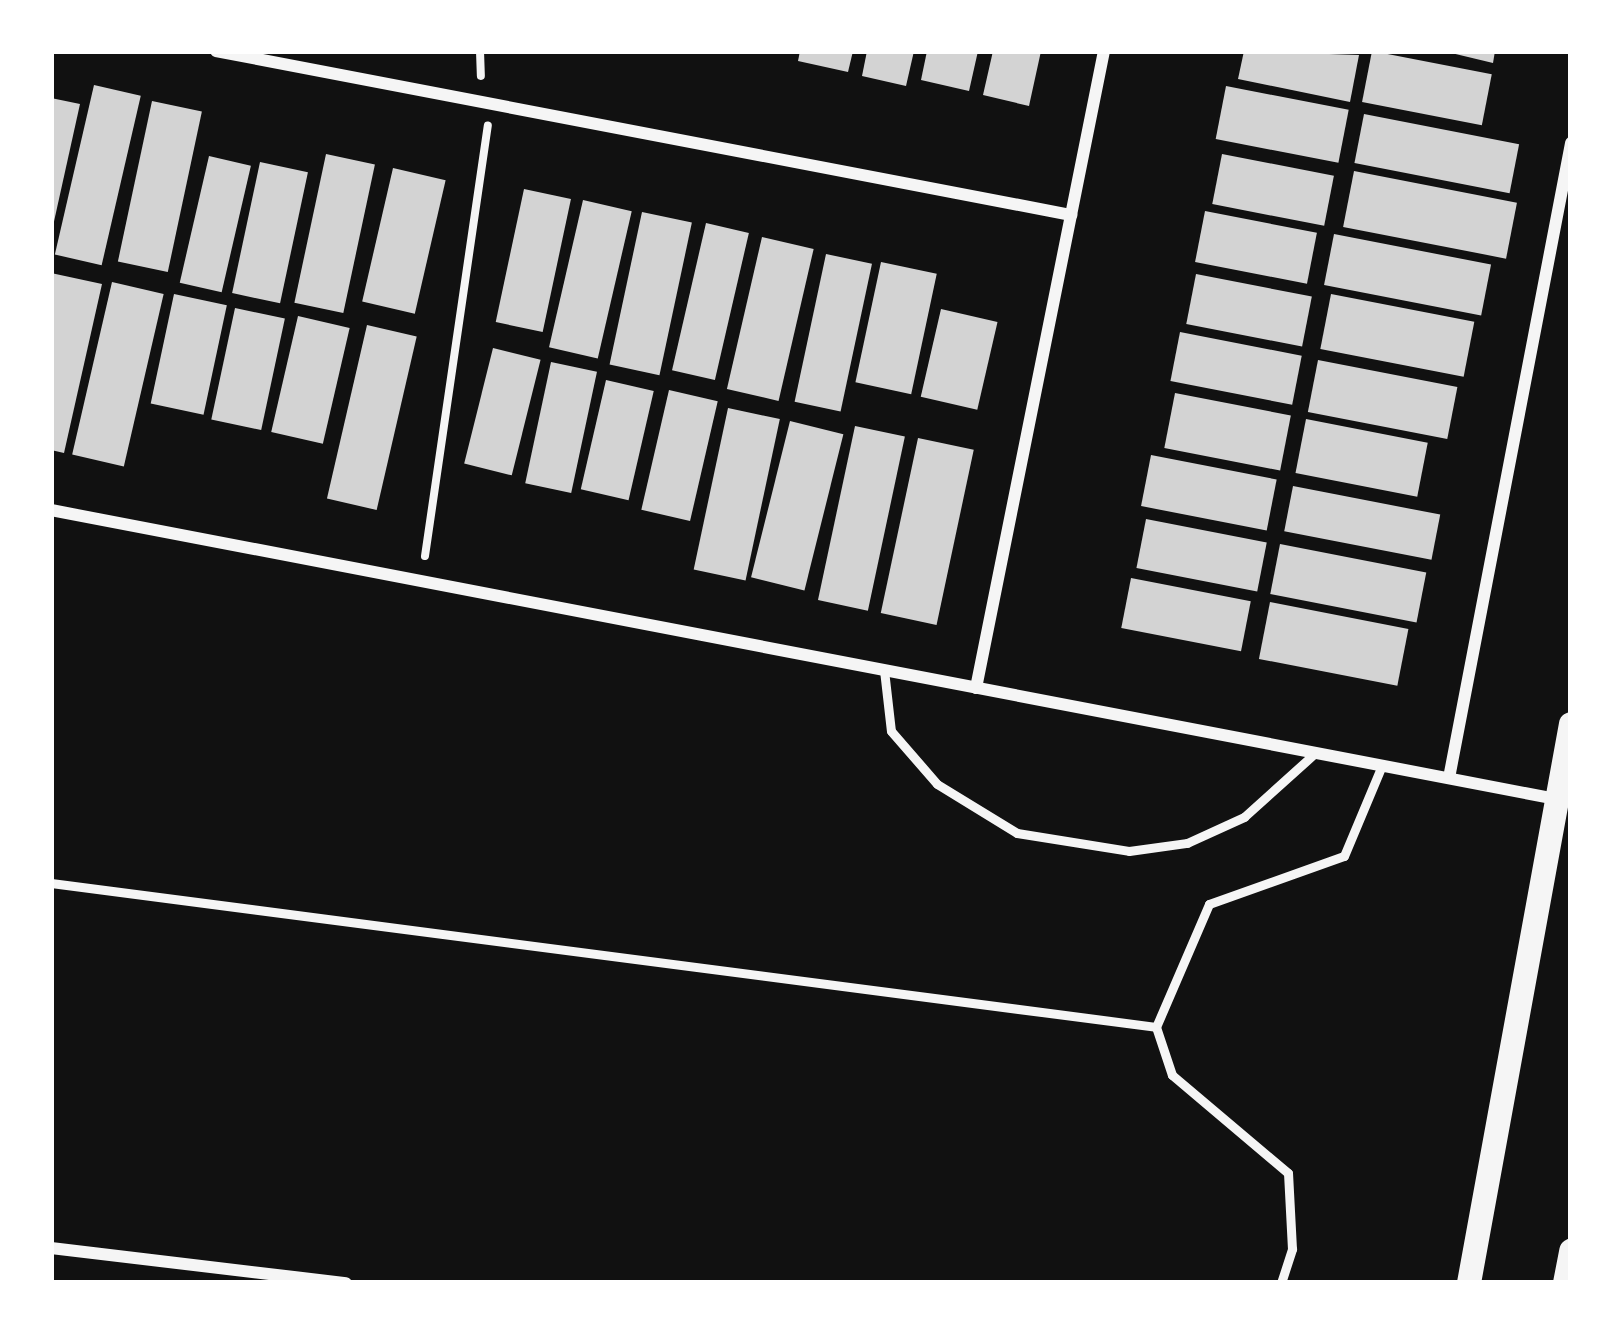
<!DOCTYPE html>
<style>
body{margin:0}
#map{position:relative;width:1622px;height:1334px;overflow:hidden;background:#111;font-family:"Varela Round",sans-serif}
div>[style]{position:absolute}
[style*='--x']{left:calc(var(--x)*1px);top:calc(var(--y)*1px);width:calc(var(--w)*1px);rotate:calc(var(--a)*1deg)}
.building>*{inset:0;background:#d3d3d3;transform-origin:0 0}
.path>*{height:8px;margin:-4px;padding:0 4px;transform-origin:4px;border-radius:4px;background:#f5f5f5}
.service>*{height:9px;margin:-4.5px;padding:0 4.5px;transform-origin:4.5px;border-radius:4.5px;background:#f5f5f5}
.minor>*{height:12px;margin:-6px;padding:0 6px;transform-origin:6px;border-radius:6px;background:#f5f5f5}
.secondary>*{height:24px;margin:-12px;padding:0 12px;transform-origin:12px;border-radius:12px;background:#f5f5f5}
span{translate:-50% -50%;white-space:nowrap;text-align:center;line-height:1.15;-webkit-text-stroke:10px #fff;paint-order:stroke}
.frame{position:absolute;inset:0;border:54px solid #fff;pointer-events:none}
</style>
<div id="map">
<div class="building">
<div style="clip-path:polygon(800px 51px,853px 51px,848px 72px,798px 61px)"></div>
<div style="clip-path:polygon(867px 51px,914px 51px,906px 86px,862px 76px)"></div>
<div style="clip-path:polygon(927px 51px,978px 51px,969px 91px,921px 80px)"></div>
<div style="clip-path:polygon(993px 51px,1041px 51px,1029px 106px,983px 95px)"></div>
<div style="clip-path:polygon(1244px 51px,1359px 55px,1350px 102px,1238px 79px)"></div>
<div style="left:1372px;top:51px;width:122px;height:52px;rotate:11deg"></div>
<div style="clip-path:polygon(1443px 51px,1495px 51px,1493px 63px)"></div>
<div style="left:94px;top:85px;width:48px;height:174px;rotate:13deg"></div>
<div style="left:1226px;top:86px;width:125px;height:54px;rotate:11deg"></div>
<div style="clip-path:polygon(51px 98px,80px 104px,53px 226px,51px 226px)"></div>
<div style="left:152px;top:101px;width:51px;height:164px;rotate:12deg"></div>
<div style="left:1364px;top:114px;width:158px;height:50px;rotate:11deg"></div>
<div style="left:326px;top:154px;width:50px;height:152px;rotate:12deg"></div>
<div style="left:1222px;top:154px;width:114px;height:51px;rotate:11deg"></div>
<div style="left:209px;top:156px;width:43px;height:130px;rotate:13deg"></div>
<div style="left:260px;top:162px;width:49px;height:134px;rotate:12deg"></div>
<div style="left:393px;top:168px;width:54px;height:137px;rotate:13deg"></div>
<div style="left:1354px;top:171px;width:166px;height:57px;rotate:11deg"></div>
<div style="left:524px;top:189px;width:48px;height:136px;rotate:12deg"></div>
<div style="left:583px;top:200px;width:50px;height:151px;rotate:13deg"></div>
<div style="left:1205px;top:211px;width:114px;height:52px;rotate:11deg"></div>
<div style="left:642px;top:212px;width:51px;height:156px;rotate:12deg"></div>
<div style="left:706px;top:223px;width:44px;height:151px;rotate:13deg"></div>
<div style="left:1334px;top:234px;width:160px;height:52px;rotate:11deg"></div>
<div style="left:762px;top:237px;width:53px;height:156px;rotate:13deg"></div>
<div style="left:826px;top:254px;width:47px;height:151px;rotate:12deg"></div>
<div style="left:881px;top:262px;width:57px;height:123px;rotate:12deg"></div>
<div style="clip-path:polygon(51px 273px,102px 284px,64px 453px,51px 450px)"></div>
<div style="left:1196px;top:274px;width:118px;height:51px;rotate:11deg"></div>
<div style="left:112px;top:282px;width:53px;height:177px;rotate:13deg"></div>
<div style="left:174px;top:294px;width:54px;height:112px;rotate:12deg"></div>
<div style="left:1331px;top:294px;width:146px;height:56px;rotate:11deg"></div>
<div style="left:235px;top:308px;width:51px;height:114px;rotate:12deg"></div>
<div style="left:941px;top:309px;width:58px;height:90px;rotate:13deg"></div>
<div style="left:298px;top:316px;width:53px;height:119px;rotate:13deg"></div>
<div style="left:367px;top:325px;width:51px;height:178px;rotate:13deg"></div>
<div style="left:1180px;top:332px;width:124px;height:50px;rotate:11deg"></div>
<div style="left:493px;top:348px;width:49px;height:119px;rotate:14deg"></div>
<div style="left:1318px;top:360px;width:142px;height:53px;rotate:11deg"></div>
<div style="left:551px;top:362px;width:47px;height:124px;rotate:12deg"></div>
<div style="left:606px;top:380px;width:49px;height:112px;rotate:13deg"></div>
<div style="left:669px;top:390px;width:50px;height:123px;rotate:13deg"></div>
<div style="left:1175px;top:393px;width:118px;height:56px;rotate:11deg"></div>
<div style="left:728px;top:408px;width:53px;height:165px;rotate:12deg"></div>
<div style="left:1306px;top:419px;width:124px;height:55px;rotate:11deg"></div>
<div style="left:790px;top:421px;width:55px;height:161px;rotate:14deg"></div>
<div style="left:855px;top:426px;width:51px;height:178px;rotate:12deg"></div>
<div style="left:918px;top:438px;width:57px;height:179px;rotate:12deg"></div>
<div style="left:1151px;top:455px;width:128px;height:52px;rotate:11deg"></div>
<div style="left:1293px;top:486px;width:150px;height:46px;rotate:11deg"></div>
<div style="left:1146px;top:519px;width:123px;height:50px;rotate:11deg"></div>
<div style="left:1280px;top:544px;width:149px;height:51px;rotate:11deg"></div>
<div style="left:1131px;top:578px;width:122px;height:51px;rotate:11deg"></div>
<div style="left:1270px;top:602px;width:141px;height:58px;rotate:11deg"></div>
</div>
<div class="path">
<div style="--x:480;--y:51;--w:25;--a:88"></div>
<div style="--x:425;--y:556;--w:435;--a:-81.7"></div>
</div>
<div class="service">
<div style="--x:884;--y:670;--w:61;--a:83.5"></div>
<div style="--x:891;--y:731;--w:70;--a:49"></div>
<div style="--x:937;--y:784;--w:94;--a:31.5"></div>
<div style="--x:1017;--y:833;--w:113;--a:9.1"></div>
<div style="--x:1129;--y:851;--w:59;--a:-7.9"></div>
<div style="--x:1187;--y:843;--w:63;--a:-24.5"></div>
<div style="--x:1244;--y:817;--w:96;--a:-42"></div>
<div style="--x:51;--y:883;--w:1114;--a:7.42"></div>
<div style="--x:1281;--y:1283;--w:36;--a:-72"></div>
<div style="--x:1292;--y:1249;--w:76;--a:-93"></div>
<div style="--x:1288;--y:1173;--w:152;--a:-139.8"></div>
<div style="--x:1172;--y:1075;--w:51;--a:-108.4"></div>
<div style="--x:1156;--y:1027;--w:134;--a:-66.7"></div>
<div style="--x:1209;--y:904;--w:143;--a:-19.6"></div>
<div style="--x:1344;--y:856;--w:99;--a:-67.3"></div>
</div>
<div class="minor">
<div style="--x:216;--y:51;--w:871;--a:10.86"></div>
<div style="--x:51;--y:510;--w:1532;--a:10.87"></div>
<div style="--x:976;--y:688;--w:650;--a:-78.64"></div>
<div style="--x:1449;--y:778;--w:647;--a:-79.12"></div>
<div style="--x:51;--y:1248;--w:297;--a:6.8"></div>
</div>
<div class="secondary">
<div style="--x:1469;--y:1283;--w:568;--a:-79.66"></div>
<div style="--x:1565;--y:1283;--w:33;--a:-79"></div>
</div>
<div class="frame"></div>
</div>
